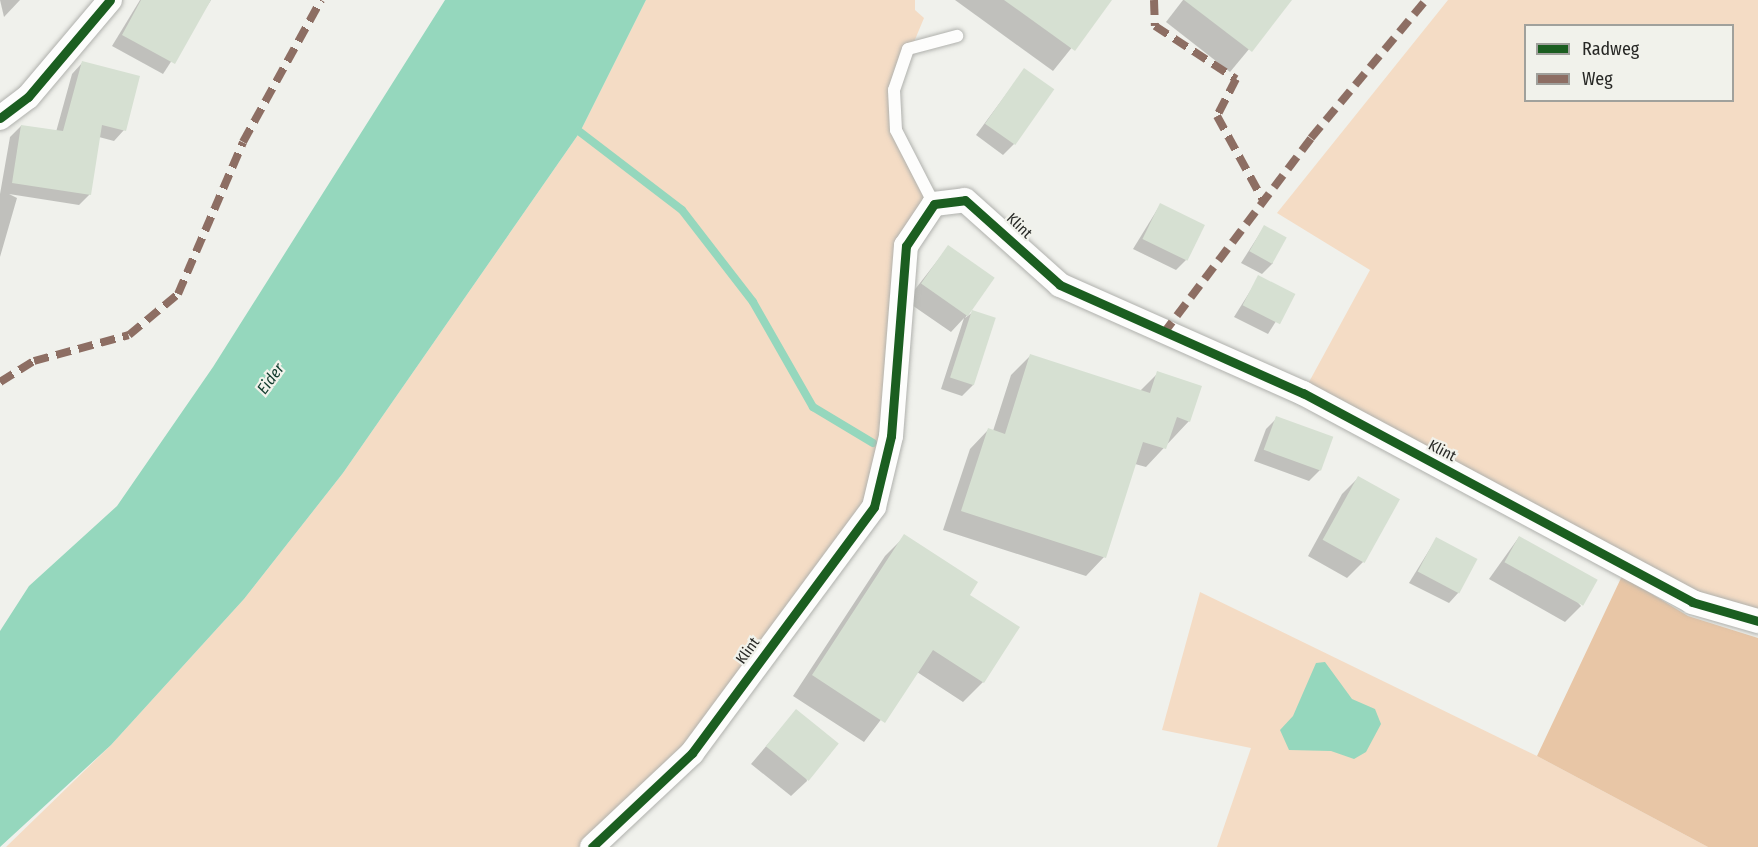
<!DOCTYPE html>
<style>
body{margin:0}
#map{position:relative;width:1758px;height:847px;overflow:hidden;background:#f0f1ec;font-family:"Fira Sans Condensed",sans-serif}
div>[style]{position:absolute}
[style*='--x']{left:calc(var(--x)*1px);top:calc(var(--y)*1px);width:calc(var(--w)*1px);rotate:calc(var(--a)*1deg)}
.green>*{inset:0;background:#f4dcc5}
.forest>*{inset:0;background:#e8c6a6}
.water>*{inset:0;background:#95d7bd}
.shadow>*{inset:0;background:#0003}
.stream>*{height:8px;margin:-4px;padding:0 4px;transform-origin:4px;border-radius:4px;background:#95d7bd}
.building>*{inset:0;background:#d6e0d2;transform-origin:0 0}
.roads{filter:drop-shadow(0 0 2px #b0b1ad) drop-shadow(0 0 2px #b0b1ad)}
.service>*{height:12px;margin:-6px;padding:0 6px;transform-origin:6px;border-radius:6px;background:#fdfdfc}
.minor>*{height:24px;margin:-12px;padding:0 12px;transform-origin:12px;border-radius:12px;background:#fdfdfc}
.quiet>*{height:8px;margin-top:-4px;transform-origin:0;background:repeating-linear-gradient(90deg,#8d6e63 0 15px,transparent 0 23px)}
.cycleway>*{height:9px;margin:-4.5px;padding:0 4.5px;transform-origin:4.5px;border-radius:4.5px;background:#1b5e20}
span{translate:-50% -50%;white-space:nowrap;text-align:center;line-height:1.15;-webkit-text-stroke:4.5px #f1f2eb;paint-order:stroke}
.street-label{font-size:15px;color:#272825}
.water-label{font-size:16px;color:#103a2c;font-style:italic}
.legend{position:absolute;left:1524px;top:24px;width:210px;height:78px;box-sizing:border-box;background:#f1f2eb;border:2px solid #a0a19c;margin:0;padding:8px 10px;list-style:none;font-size:18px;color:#272825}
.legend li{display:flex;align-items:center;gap:12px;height:30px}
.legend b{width:30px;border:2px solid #a0a19c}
</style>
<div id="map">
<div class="green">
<div style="clip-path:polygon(646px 0,915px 0,915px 10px,924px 18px,894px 90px,896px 130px,934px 204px,919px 220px,874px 507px,692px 753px,592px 847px,6px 847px,111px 745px,244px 599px,343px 473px,580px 132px)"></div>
<div style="clip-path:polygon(evenodd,1448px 0,1758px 0,1758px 621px,1692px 602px,1303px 393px,1370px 270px,1277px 213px,1448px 0,1526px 26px,1732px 26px,1732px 100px,1526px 100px,1526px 26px)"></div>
<div style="clip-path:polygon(1200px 592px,1537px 756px,1708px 847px,1217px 847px,1251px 748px,1162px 730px)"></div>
</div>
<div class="forest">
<div style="clip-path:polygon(1622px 576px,1688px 616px,1758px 638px,1758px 847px,1708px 847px,1537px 756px)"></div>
</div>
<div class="water">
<div style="clip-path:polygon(445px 0,646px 0,580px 132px,343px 473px,244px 599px,111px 745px,0 847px,0 631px,29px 586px,117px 506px,213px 367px)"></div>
<div style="clip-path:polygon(1325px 662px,1352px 699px,1375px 709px,1381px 724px,1366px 752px,1354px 759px,1331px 751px,1289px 750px,1280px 730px,1293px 716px,1316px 663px)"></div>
</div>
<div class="shadow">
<div style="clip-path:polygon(0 0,20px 0,4px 17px)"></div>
<div style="clip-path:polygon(140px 0,211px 0,163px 74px,112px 46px)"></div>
<div style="clip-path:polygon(955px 0,1110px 0,1053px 71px)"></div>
<div style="clip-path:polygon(1183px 0,1290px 0,1230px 72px,1166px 22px)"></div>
<div style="clip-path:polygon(82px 63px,124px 130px,114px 141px,99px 137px,90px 194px,79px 205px,9px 194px,17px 198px,0 257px,0 194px,10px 137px,21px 126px,56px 132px,72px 74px)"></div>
<div style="clip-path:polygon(1024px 70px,1014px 144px,1003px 155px,976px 135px)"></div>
<div style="clip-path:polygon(1160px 205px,1187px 259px,1176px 270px,1133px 249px)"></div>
<div style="clip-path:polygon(1264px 227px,1273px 263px,1262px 274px,1241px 263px)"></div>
<div style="clip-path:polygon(948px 247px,993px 278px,965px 318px,973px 312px,973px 385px,962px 396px,941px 389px,964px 318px,951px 332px,906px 301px)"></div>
<div style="clip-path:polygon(1259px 277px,1293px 294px,1268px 334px,1234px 317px)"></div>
<div style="clip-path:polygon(1030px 356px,1140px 391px,1158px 373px,1189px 421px,1146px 467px,1135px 464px,1104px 557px,1086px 576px,943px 530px,970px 449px,988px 430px,993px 431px,1011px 375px)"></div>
<div style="clip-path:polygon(1277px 418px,1320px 470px,1309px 481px,1254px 461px,1266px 429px)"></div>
<div style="clip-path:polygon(1358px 478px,1363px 562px,1347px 578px,1308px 556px,1342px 494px)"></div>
<div style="clip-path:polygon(905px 536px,967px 595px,983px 682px,963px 702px,917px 672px,864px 742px,793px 696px,885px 556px)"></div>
<div style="clip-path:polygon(1519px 537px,1581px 606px,1565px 622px,1489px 579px)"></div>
<div style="clip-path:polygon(1436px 539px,1459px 592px,1449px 603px,1409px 583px)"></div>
<div style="clip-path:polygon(796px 711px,807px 781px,791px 796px,751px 764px)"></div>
</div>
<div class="stream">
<div style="--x:580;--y:132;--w:128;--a:37.4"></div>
<div style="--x:682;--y:210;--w:116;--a:52.3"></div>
<div style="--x:753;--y:302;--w:121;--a:60.3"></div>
<div style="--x:813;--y:407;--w:70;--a:31"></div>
</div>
<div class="building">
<div style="clip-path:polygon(141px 0,211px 0,175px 64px,122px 35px)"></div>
<div style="clip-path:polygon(1004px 0,1112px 0,1075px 51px)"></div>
<div style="clip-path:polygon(1184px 0,1292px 0,1252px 52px)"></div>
<div style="clip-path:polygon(82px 61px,140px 76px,126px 131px,102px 125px,91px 195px,12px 183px,21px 125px,63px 131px)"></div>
<div style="left:1024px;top:68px;width:37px;height:68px;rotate:35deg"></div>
<div style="left:1160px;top:203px;width:50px;height:40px;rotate:26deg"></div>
<div style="left:1264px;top:225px;width:26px;height:30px;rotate:29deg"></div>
<div style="left:948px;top:245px;width:57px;height:47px;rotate:35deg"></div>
<div style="left:1258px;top:275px;width:42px;height:34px;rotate:27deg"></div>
<div style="left:972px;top:310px;width:25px;height:71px;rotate:18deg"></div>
<div style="clip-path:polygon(1030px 354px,1150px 393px,1157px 371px,1202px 386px,1190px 422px,1177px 417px,1166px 449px,1143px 442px,1106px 558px,961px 511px,988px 428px,1005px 434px)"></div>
<div style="left:1276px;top:416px;width:61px;height:36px;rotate:20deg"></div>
<div style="left:1358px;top:476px;width:48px;height:73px;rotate:29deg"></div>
<div style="clip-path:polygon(904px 534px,978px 582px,970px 595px,1020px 627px,984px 683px,933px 650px,885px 723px,812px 675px)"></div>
<div style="left:1519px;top:536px;width:90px;height:30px;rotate:29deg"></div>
<div style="left:1436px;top:537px;width:47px;height:39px;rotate:28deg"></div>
<div style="left:796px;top:709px;width:55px;height:48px;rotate:39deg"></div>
</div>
<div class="roads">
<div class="service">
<div style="--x:934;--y:204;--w:83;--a:-117.2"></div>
<div style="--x:896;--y:130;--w:40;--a:-92.9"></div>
<div style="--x:894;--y:90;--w:43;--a:-71.1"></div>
<div style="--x:908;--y:49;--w:51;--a:-14.9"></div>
</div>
<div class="minor">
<div style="--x:0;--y:118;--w:35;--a:-37"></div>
<div style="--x:28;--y:97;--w:127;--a:-49.8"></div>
<div style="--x:592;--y:847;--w:137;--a:-43.2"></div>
<div style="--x:692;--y:753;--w:306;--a:-53.5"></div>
<div style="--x:874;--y:507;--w:73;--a:-76.5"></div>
<div style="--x:891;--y:436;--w:191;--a:-85.5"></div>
<div style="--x:906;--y:246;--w:50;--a:-56.3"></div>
<div style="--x:934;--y:204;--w:31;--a:-7"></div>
<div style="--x:965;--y:200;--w:127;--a:41.8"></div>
<div style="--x:1060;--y:285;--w:266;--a:24"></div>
<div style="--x:1303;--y:393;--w:442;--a:28.2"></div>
<div style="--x:1692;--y:602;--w:69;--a:16.1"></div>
</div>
</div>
<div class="quiet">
<div style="--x:1154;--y:0;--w:26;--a:88"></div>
<div style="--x:1155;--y:26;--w:97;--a:33.2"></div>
<div style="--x:1236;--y:79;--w:42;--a:117.2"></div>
<div style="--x:1217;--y:116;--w:96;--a:61.3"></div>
<div style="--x:1163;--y:334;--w:246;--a:-52.9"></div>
<div style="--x:1311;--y:138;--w:180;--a:-50.2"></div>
<div style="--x:0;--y:382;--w:40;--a:-32"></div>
<div style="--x:34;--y:361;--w:98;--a:-15.3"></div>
<div style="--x:129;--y:335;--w:64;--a:-39.9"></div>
<div style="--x:178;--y:294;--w:165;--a:-66.8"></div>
<div style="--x:243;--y:142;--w:162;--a:-61.2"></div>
</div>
<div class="cycleway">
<div style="--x:0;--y:118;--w:35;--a:-37"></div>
<div style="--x:28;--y:97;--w:127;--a:-49.8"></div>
<div style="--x:592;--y:847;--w:137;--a:-43.2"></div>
<div style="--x:692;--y:753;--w:306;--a:-53.5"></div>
<div style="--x:874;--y:507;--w:73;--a:-76.5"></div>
<div style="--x:891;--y:436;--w:191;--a:-85.5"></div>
<div style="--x:906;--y:246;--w:50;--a:-56.3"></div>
<div style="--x:934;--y:204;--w:31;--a:-7"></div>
<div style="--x:965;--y:200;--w:127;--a:41.8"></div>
<div style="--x:1060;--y:285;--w:266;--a:24"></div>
<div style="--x:1303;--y:393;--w:442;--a:28.2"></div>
<div style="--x:1692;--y:602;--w:69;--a:16.1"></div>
</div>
<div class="street-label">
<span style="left:1019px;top:226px;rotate:44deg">Klint</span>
<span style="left:1442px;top:451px;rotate:28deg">Klint</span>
<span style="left:748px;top:651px;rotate:-54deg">Klint</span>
</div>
<div class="water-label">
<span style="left:271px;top:379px;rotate:-54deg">Eider</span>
</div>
<ul class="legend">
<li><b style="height:8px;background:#1b5e20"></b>Radweg</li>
<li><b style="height:8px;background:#8d6e63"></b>Weg</li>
</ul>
</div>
